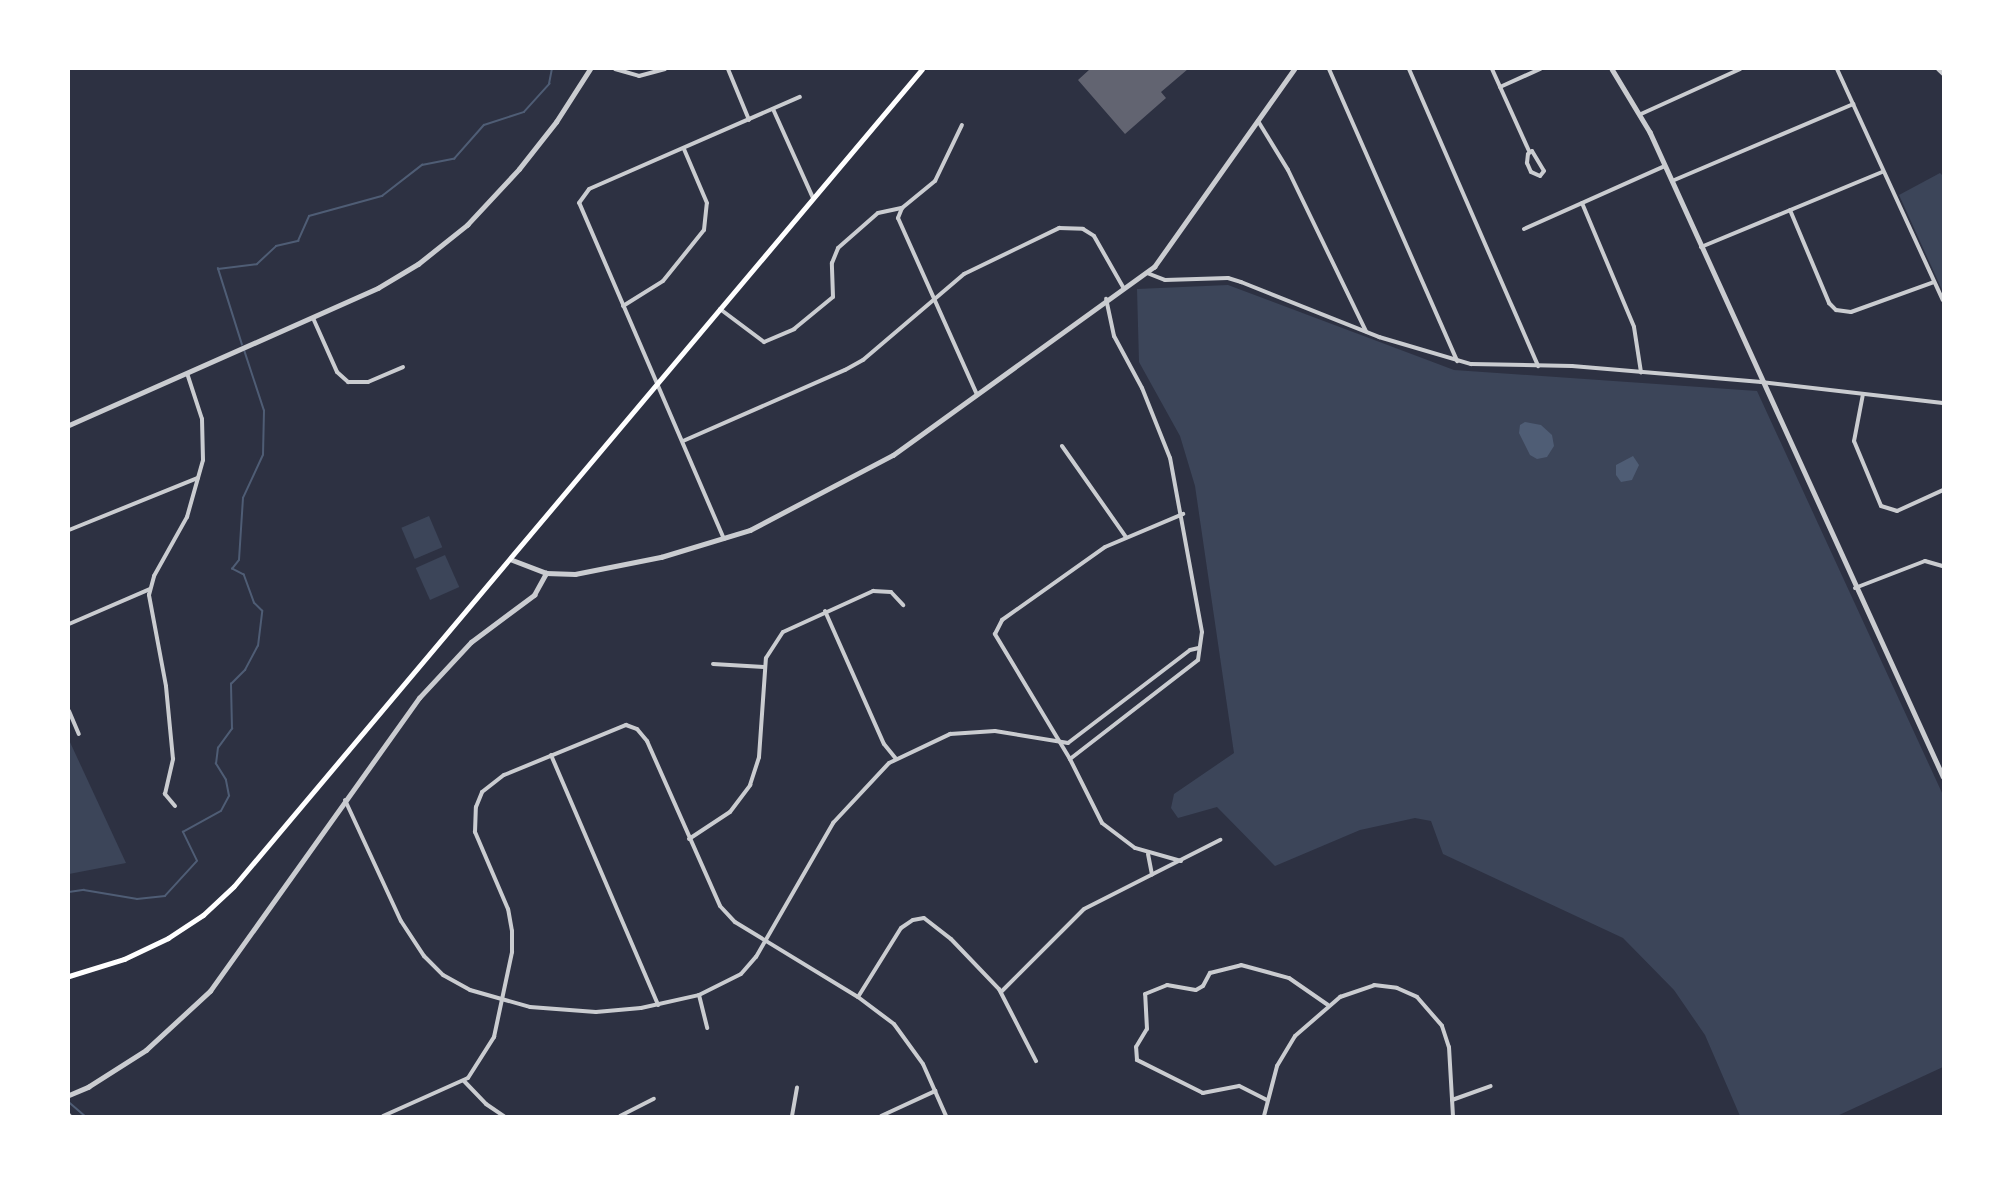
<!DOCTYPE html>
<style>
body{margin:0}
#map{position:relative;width:2012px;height:1185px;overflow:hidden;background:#2d3142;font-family:Mulish,sans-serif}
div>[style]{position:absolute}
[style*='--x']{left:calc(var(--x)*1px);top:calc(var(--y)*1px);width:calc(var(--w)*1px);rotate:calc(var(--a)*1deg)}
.green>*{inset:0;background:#3c4559;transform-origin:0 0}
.water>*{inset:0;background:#4f5d75}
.stream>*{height:1.5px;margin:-0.75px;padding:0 0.75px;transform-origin:0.75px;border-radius:0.75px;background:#4f5d75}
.building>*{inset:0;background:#626471}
.minor>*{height:4px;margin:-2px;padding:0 2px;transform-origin:2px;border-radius:2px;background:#caccd0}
.tertiary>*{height:4.5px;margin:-2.25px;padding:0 2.25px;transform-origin:2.25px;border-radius:2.25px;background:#caccd0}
.secondary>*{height:5px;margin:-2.5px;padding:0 2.5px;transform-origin:2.5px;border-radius:2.5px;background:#fff}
span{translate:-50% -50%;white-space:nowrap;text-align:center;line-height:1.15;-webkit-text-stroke:6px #fff;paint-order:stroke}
.frame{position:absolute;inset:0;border:70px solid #fff;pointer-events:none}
</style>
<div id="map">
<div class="green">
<div style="clip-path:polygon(1940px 173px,1943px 176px,1943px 292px,1899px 195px)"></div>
<div style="clip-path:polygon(1228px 285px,1454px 370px,1757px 391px,1943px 795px,1943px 1067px,1837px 1116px,1740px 1116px,1705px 1035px,1674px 990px,1623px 938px,1443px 854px,1431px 821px,1415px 818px,1360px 830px,1275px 866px,1217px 807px,1178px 818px,1171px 808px,1174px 794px,1234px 753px,1195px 486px,1180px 436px,1139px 362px,1137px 289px)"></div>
<div style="left:429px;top:516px;width:34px;height:30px;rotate:67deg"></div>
<div style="left:445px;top:555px;width:35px;height:32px;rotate:66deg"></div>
<div style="clip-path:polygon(69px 740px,126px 863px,69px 874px)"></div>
</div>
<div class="water">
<div style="clip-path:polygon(1525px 422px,1541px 425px,1552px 435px,1554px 446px,1547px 457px,1537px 459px,1530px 455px,1519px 433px,1520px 425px)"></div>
<div style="clip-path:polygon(1633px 456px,1639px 465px,1632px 480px,1621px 482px,1616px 475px,1616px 465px)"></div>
</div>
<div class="stream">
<div style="--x:242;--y:345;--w:80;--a:-107.5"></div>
<div style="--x:218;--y:269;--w:39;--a:-7"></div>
<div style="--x:257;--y:264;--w:26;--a:-43"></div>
<div style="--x:276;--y:246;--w:23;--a:-13"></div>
<div style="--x:298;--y:241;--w:27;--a:-66"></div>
<div style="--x:309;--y:216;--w:76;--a:-15.3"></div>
<div style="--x:382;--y:196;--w:51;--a:-37.8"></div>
<div style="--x:422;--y:165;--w:33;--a:-11"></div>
<div style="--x:454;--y:159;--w:45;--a:-48.6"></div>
<div style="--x:484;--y:125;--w:42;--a:-18"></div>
<div style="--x:524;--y:112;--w:38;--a:-48"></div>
<div style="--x:549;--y:84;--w:15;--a:-79"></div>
<div style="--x:69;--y:892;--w:15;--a:-8"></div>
<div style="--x:84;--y:890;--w:54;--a:9.6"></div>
<div style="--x:137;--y:899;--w:28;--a:-6"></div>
<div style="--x:165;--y:896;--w:47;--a:-47.6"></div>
<div style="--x:197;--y:861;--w:32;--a:-116"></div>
<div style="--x:183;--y:832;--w:43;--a:-28.9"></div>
<div style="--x:221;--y:811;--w:17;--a:-62"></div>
<div style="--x:229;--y:796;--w:16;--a:-101"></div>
<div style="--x:226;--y:780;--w:19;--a:-122"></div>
<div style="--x:216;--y:764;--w:16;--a:-83"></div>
<div style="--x:218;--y:748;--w:24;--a:-54"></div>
<div style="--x:232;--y:729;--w:45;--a:-91.3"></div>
<div style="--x:231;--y:684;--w:20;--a:-45"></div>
<div style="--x:245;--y:670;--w:27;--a:-62"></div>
<div style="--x:258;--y:646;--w:35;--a:-83"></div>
<div style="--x:262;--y:611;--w:11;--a:-135"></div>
<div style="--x:254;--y:603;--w:30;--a:-110"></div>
<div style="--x:244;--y:575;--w:13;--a:-153"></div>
<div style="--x:232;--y:569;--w:11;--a:-52"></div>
<div style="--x:239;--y:560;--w:62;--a:-86.3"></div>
<div style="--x:243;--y:498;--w:47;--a:-65.1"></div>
<div style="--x:263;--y:455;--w:44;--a:-88.7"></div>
<div style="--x:264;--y:411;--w:64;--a:-108.2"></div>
<div style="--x:69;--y:1102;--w:21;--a:41"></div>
</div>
<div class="building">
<div style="clip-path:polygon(1090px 69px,1188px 69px,1161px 92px,1166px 98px,1125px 134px,1078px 80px)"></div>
</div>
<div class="minor">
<div style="--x:615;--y:69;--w:25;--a:16"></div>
<div style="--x:639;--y:76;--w:27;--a:-15"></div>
<div style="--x:728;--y:69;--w:55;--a:67.6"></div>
<div style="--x:1329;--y:69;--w:319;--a:66.3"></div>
<div style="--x:1409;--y:69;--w:324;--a:66.5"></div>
<div style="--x:1492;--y:69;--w:90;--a:65.7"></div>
<div style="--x:1837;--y:69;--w:254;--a:65.4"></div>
<div style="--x:1938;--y:69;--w:7;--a:45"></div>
<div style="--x:1500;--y:87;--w:44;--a:-24.2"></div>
<div style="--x:773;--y:109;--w:98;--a:65.8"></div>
<div style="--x:1641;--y:114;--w:109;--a:-24.4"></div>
<div style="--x:1258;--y:121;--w:57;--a:58.5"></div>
<div style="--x:1288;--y:170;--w:179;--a:64.2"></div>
<div style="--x:1532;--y:151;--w:23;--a:59"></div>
<div style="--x:1544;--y:171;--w:6;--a:129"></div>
<div style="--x:1540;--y:176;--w:10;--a:-156"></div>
<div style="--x:1531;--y:172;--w:10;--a:-114"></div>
<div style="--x:1527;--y:163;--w:9;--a:-84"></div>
<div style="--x:1528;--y:154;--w:5;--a:-37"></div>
<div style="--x:1672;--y:181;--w:197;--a:-23"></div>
<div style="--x:1582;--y:203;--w:134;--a:67.2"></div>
<div style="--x:1634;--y:327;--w:46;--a:81.2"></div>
<div style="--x:902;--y:208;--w:11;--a:112"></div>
<div style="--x:898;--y:218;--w:194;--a:65.9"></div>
<div style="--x:1790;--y:210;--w:101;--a:67.2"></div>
<div style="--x:1829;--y:303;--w:10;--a:45"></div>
<div style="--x:1836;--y:310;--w:15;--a:8"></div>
<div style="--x:1851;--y:312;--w:88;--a:-19.9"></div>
<div style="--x:1524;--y:229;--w:154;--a:-24.1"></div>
<div style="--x:1701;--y:247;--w:196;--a:-22.5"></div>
<div style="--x:1147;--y:273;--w:19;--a:21"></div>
<div style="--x:1165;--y:280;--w:63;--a:-1.8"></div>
<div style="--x:1228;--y:278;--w:14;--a:17"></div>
<div style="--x:1241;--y:282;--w:149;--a:21.7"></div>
<div style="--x:1379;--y:337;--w:96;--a:16.4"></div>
<div style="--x:1471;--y:364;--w:101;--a:1.1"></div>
<div style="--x:1572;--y:366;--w:190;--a:4.8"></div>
<div style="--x:1761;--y:382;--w:183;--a:6.6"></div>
<div style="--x:623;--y:306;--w:47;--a:-32"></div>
<div style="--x:663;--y:281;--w:65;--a:-51.2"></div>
<div style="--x:704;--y:230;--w:27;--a:-84"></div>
<div style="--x:707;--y:203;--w:59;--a:-113.1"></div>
<div style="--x:720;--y:309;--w:55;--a:36.9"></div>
<div style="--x:764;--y:342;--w:33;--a:-23"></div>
<div style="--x:794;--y:329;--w:50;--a:-39.4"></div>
<div style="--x:833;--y:297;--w:34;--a:-92"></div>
<div style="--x:832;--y:263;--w:16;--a:-68"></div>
<div style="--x:838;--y:248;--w:53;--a:-41.2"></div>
<div style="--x:878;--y:213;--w:25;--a:-12"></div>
<div style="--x:902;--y:208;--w:43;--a:-39.3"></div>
<div style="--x:935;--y:181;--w:62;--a:-64.3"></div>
<div style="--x:313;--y:318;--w:59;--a:66"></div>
<div style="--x:337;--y:372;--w:15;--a:42"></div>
<div style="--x:348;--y:382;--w:20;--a:0"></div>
<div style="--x:368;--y:382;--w:38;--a:-23"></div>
<div style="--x:1863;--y:394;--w:48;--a:100.8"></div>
<div style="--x:1854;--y:441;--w:70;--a:67.4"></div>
<div style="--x:1881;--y:506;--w:17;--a:17"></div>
<div style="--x:1897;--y:511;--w:51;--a:-24.5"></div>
<div style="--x:683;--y:441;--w:177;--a:-23.7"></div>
<div style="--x:845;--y:370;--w:21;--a:-29"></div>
<div style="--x:863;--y:360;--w:133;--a:-40.4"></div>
<div style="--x:964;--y:274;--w:106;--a:-25.8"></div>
<div style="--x:1059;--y:228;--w:24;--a:2"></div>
<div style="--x:1083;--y:229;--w:13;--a:32"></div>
<div style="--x:1094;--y:236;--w:59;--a:60.4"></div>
<div style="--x:1062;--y:446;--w:111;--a:54.9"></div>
<div style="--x:69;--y:530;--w:139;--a:-22"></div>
<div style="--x:724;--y:539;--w:366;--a:-113.3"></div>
<div style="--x:579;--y:203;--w:17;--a:-54"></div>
<div style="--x:589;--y:189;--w:230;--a:-23.6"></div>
<div style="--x:1855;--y:588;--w:75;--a:-21.1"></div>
<div style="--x:1925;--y:561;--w:19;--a:16"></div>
<div style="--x:825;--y:611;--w:145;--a:66.1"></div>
<div style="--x:884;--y:744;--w:19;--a:51"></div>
<div style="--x:69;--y:624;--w:88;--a:-23.4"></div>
<div style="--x:713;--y:664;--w:51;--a:3.4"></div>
<div style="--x:69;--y:711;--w:25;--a:67"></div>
<div style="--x:551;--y:755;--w:272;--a:66.8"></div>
<div style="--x:1070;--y:759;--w:162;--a:-37.7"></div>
<div style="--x:1198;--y:660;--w:28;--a:-82"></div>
<div style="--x:1202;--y:632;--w:177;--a:-100.4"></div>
<div style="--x:1170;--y:458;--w:75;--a:-111.8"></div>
<div style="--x:1142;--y:388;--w:59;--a:-118.3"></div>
<div style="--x:1114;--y:336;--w:38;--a:-102"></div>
<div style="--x:345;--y:800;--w:133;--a:65.2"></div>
<div style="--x:401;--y:921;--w:42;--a:56.7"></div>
<div style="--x:424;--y:956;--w:27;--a:45"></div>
<div style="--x:443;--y:975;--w:31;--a:29"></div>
<div style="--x:470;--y:990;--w:62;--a:15.8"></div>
<div style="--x:530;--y:1007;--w:66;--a:4.3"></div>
<div style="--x:596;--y:1012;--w:45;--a:-5.1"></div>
<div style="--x:641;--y:1008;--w:59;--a:-12.6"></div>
<div style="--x:699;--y:995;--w:47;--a:-26.6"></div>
<div style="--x:741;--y:974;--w:23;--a:-49"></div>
<div style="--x:756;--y:957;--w:155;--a:-60.1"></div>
<div style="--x:833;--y:823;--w:82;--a:-47"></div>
<div style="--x:889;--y:763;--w:68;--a:-25.4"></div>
<div style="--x:950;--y:734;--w:45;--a:-3.8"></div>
<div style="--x:995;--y:731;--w:74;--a:9.3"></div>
<div style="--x:1068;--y:743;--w:153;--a:-37.3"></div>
<div style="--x:1190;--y:650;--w:9;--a:-13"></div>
<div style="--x:175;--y:806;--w:16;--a:-130"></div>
<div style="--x:165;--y:794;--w:36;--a:-77"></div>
<div style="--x:173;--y:759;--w:73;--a:-95.5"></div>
<div style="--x:166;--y:686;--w:93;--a:-100.6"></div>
<div style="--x:149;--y:595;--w:20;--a:-75"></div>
<div style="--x:154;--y:576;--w:68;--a:-60.8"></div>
<div style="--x:187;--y:517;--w:59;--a:-74.3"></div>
<div style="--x:203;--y:460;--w:41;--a:-91.4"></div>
<div style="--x:202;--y:419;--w:48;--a:-108.1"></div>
<div style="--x:689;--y:839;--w:49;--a:-33.4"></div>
<div style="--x:730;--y:812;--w:34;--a:-53"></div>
<div style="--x:750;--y:785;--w:29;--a:-72"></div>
<div style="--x:759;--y:757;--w:99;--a:-86"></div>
<div style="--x:766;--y:658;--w:31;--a:-57"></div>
<div style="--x:783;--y:632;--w:99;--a:-24.5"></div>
<div style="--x:873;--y:591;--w:18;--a:3"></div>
<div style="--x:891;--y:592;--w:18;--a:47"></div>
<div style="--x:1148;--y:854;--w:21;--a:79"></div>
<div style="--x:1181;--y:861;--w:48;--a:-164.2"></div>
<div style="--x:1135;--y:848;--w:41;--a:-142.9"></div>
<div style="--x:1102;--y:823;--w:72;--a:-116.6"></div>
<div style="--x:1070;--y:759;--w:146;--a:-121"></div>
<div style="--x:995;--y:634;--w:16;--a:-63"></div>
<div style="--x:1002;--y:620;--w:126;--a:-35.3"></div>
<div style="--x:1105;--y:547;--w:85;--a:-22.9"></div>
<div style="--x:1001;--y:992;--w:117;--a:-45"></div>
<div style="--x:1084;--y:909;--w:153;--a:-26.9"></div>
<div style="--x:699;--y:995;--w:34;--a:76"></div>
<div style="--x:858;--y:997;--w:81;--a:-58.1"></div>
<div style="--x:901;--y:928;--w:14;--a:-34"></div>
<div style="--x:913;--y:920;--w:11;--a:-10"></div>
<div style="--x:924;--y:918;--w:34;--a:38"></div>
<div style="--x:951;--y:939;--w:69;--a:46.2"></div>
<div style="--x:999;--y:989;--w:81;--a:62.8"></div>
<div style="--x:464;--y:1081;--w:32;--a:46"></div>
<div style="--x:486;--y:1104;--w:22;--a:34"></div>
<div style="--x:1267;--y:1100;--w:31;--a:-153"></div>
<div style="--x:1239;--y:1086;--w:37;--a:169"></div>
<div style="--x:1203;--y:1093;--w:74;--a:-153.4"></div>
<div style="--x:1137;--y:1060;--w:13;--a:-94"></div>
<div style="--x:1136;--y:1047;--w:21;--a:-59"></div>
<div style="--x:1147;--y:1029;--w:35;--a:-93"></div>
<div style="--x:1145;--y:994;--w:24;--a:-22"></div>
<div style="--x:1167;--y:985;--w:29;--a:10"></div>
<div style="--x:1196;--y:990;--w:8;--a:-30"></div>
<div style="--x:1203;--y:986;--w:15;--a:-62"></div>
<div style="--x:1210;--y:973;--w:32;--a:-14"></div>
<div style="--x:1241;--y:965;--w:50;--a:15.2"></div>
<div style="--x:1289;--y:978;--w:47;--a:34.7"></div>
<div style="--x:1452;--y:1100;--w:41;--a:-19.7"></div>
<div style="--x:69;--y:1115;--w:1;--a:45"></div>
<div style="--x:383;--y:1116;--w:93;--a:-24.1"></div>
<div style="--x:468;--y:1078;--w:49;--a:-57.6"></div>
<div style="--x:494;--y:1037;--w:87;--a:-78"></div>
<div style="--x:512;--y:952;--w:21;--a:-90"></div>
<div style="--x:512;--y:931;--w:22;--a:-100"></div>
<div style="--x:508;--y:909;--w:84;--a:-113.2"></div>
<div style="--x:475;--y:832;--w:25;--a:-88"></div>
<div style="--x:476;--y:807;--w:16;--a:-68"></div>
<div style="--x:482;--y:792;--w:28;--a:-38"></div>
<div style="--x:504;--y:775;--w:132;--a:-22.3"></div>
<div style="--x:626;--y:725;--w:12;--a:20"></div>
<div style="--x:637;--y:729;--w:16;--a:50"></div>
<div style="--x:647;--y:741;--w:180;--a:66.1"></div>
<div style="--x:720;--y:906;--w:22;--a:47"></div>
<div style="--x:735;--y:922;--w:144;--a:31.4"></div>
<div style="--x:858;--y:997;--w:45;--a:36.9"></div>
<div style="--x:894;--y:1024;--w:49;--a:54.1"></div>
<div style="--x:923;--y:1064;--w:57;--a:66.1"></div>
<div style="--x:620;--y:1116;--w:38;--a:-27"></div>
<div style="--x:792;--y:1116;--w:29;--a:-80"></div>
<div style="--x:881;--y:1116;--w:60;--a:-24.8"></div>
<div style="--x:1264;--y:1116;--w:52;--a:-75.4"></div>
<div style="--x:1277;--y:1066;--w:35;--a:-59"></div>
<div style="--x:1295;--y:1036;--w:60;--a:-40.9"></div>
<div style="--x:1340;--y:997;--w:36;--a:-19"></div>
<div style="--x:1374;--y:985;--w:23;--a:7"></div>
<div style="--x:1397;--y:988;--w:22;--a:24"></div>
<div style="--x:1417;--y:997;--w:38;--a:49"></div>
<div style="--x:1442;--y:1026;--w:22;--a:72"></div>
<div style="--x:1449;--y:1047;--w:69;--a:86.7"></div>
</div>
<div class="tertiary">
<div style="--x:1612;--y:69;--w:74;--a:58.9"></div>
<div style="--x:1650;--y:132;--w:708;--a:65.54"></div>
<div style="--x:69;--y:425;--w:338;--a:-23.9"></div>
<div style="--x:378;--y:288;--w:47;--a:-31"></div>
<div style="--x:418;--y:264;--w:63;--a:-38.5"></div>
<div style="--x:467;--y:225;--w:76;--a:-47.1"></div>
<div style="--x:519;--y:169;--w:60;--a:-51.8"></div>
<div style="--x:556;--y:122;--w:63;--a:-57.3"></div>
<div style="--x:510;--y:559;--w:39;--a:21"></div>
<div style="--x:546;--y:573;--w:29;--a:2"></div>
<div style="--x:575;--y:574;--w:88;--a:-11.2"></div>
<div style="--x:661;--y:557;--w:93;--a:-16.9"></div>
<div style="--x:750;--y:530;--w:161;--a:-27.7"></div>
<div style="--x:893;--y:455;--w:322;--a:-35.8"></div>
<div style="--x:1154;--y:267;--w:242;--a:-54.7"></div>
<div style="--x:69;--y:1095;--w:21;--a:-23"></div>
<div style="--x:88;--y:1087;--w:69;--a:-32.5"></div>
<div style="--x:146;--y:1050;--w:87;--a:-42.7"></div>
<div style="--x:210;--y:991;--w:360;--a:-54.5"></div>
<div style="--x:419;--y:698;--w:76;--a:-47.1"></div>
<div style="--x:471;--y:642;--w:79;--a:-36.7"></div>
<div style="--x:534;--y:595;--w:25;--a:-61"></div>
</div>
<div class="secondary">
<div style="--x:69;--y:976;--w:58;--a:-17.2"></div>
<div style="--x:124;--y:959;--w:49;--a:-25.5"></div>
<div style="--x:168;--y:938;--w:42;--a:-33.3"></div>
<div style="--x:203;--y:915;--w:42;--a:-43.1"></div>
<div style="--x:234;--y:886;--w:1068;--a:-49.9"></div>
</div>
<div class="frame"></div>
</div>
